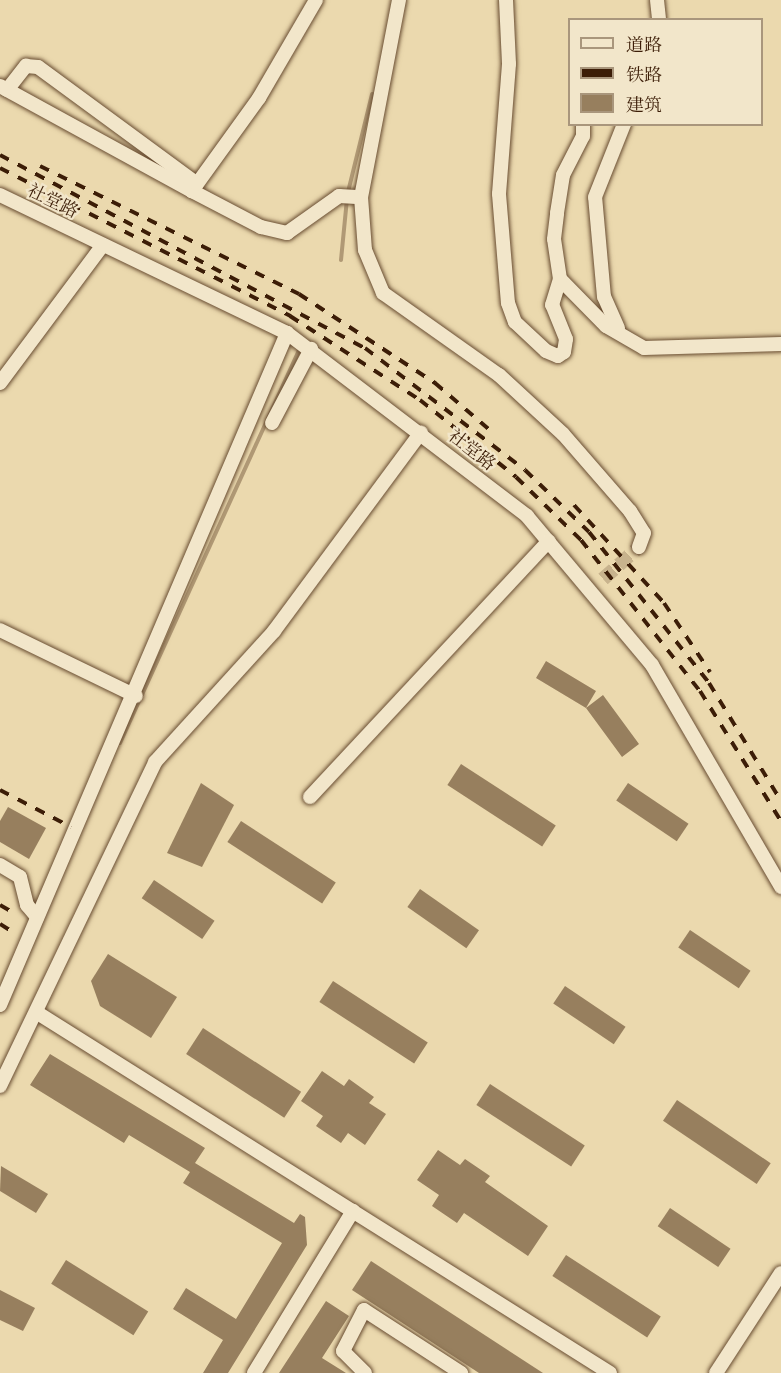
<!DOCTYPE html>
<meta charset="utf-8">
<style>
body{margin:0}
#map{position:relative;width:781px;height:1373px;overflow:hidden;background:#ebd9ae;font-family:"IM FELL Great Primer","Noto Serif SC",serif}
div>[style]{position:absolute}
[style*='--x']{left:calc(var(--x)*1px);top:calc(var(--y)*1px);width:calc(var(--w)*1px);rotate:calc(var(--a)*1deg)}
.stream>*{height:4px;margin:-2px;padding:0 2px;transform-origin:2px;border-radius:2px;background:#b09975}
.building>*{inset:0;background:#977f5e;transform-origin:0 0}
.minor-tunnel>*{height:14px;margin-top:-7px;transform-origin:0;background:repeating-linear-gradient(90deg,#c8b38d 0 14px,transparent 0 21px)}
.roads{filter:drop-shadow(0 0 2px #684c31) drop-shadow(0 0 2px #684c31)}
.minor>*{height:14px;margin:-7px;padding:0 7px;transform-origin:7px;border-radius:7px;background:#f2e6ca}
.rail>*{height:4px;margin-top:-2px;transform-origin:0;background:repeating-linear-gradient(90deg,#3c1d07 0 10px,transparent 0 20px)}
span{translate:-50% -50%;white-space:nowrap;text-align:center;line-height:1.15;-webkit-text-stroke:4.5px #f2e6ca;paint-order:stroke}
.street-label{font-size:18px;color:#3c1d07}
.legend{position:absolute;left:568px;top:18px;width:195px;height:108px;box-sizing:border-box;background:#f2e6ca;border:2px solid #a9967c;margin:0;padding:8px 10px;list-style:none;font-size:18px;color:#3c1d07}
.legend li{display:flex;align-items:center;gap:12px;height:30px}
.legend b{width:30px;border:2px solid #a9967c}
</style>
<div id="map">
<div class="stream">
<div style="--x:348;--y:192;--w:101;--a:-76.2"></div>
<div style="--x:341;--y:260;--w:61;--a:-84.4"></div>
<div style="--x:120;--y:743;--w:434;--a:-65.5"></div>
</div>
<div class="building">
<div style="clip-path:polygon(546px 661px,596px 691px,586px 708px,603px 695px,639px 744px,622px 757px,586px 708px,536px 678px)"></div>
<div style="left:461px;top:764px;width:113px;height:25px;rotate:33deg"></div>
<div style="clip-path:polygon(201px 783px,234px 805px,202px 867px,167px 853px)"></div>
<div style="left:628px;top:783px;width:73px;height:21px;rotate:34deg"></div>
<div style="clip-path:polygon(8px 807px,46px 828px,29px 859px,0 842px,0 821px)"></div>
<div style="left:241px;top:821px;width:113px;height:25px;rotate:33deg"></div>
<div style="left:154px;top:880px;width:73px;height:22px;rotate:34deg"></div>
<div style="left:420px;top:889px;width:72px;height:22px;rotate:35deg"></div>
<div style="left:690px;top:930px;width:73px;height:21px;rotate:34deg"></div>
<div style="clip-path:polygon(108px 954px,177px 997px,151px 1038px,100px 1006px,91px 981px)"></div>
<div style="left:333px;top:981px;width:113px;height:25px;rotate:33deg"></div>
<div style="left:565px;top:986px;width:73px;height:21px;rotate:34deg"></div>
<div style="left:203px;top:1028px;width:117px;height:31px;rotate:33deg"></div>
<div style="clip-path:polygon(50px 1054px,205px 1148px,195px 1163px,294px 1223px,300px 1214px,305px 1217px,307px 1245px,228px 1373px,203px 1373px,223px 1340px,173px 1309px,186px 1288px,236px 1319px,282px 1243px,183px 1183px,190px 1172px,129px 1135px,124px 1143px,30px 1085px)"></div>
<div style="clip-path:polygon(322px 1071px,344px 1086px,349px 1079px,374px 1097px,369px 1103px,386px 1114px,365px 1145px,348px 1133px,341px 1143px,316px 1126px,323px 1116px,301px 1101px)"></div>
<div style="left:490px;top:1084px;width:113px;height:25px;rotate:33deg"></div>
<div style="left:677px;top:1100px;width:113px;height:25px;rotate:34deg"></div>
<div style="clip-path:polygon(438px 1150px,460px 1165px,465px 1159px,490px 1176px,485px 1182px,548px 1226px,528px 1256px,464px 1213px,457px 1223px,432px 1206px,439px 1195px,417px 1180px)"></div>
<div style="clip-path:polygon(1px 1166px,48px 1194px,36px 1213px,0 1191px)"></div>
<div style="left:670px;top:1208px;width:73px;height:22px;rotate:34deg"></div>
<div style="left:566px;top:1255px;width:113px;height:25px;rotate:33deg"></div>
<div style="left:66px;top:1260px;width:97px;height:28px;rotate:32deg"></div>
<div style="clip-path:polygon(371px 1261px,543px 1373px,479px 1373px,352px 1290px)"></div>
<div style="clip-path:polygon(0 1290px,35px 1308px,23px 1331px,0 1320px)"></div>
<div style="clip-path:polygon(326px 1301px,349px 1316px,322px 1358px,346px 1373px,279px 1373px)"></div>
</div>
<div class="minor-tunnel">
<div style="--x:603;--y:579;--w:48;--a:-41.6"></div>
</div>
<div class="roads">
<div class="minor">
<div style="--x:316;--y:0;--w:113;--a:120.2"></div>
<div style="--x:259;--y:98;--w:115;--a:125.8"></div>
<div style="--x:192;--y:191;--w:78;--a:27.6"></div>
<div style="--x:261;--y:227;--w:27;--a:13"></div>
<div style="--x:287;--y:233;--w:64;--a:-35.4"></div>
<div style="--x:339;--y:196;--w:22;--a:3"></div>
<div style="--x:399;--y:0;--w:201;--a:100.9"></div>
<div style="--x:361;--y:197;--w:53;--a:85.7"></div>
<div style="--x:365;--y:250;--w:47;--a:67.3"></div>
<div style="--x:383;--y:293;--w:142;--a:35.3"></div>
<div style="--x:499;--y:375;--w:87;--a:42.7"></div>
<div style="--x:563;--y:434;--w:102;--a:49"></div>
<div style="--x:630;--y:511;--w:26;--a:58"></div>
<div style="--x:644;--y:533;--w:15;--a:110"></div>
<div style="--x:506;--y:0;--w:64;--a:87.3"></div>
<div style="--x:509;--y:64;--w:130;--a:94.4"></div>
<div style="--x:499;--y:194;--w:109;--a:85.3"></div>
<div style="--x:508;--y:303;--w:20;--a:70"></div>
<div style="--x:515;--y:322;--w:42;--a:43.1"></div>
<div style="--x:546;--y:351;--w:13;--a:23"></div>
<div style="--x:558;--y:356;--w:7;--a:-34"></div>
<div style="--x:564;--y:352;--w:13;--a:-81"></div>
<div style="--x:566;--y:339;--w:37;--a:-112"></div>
<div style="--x:552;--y:305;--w:27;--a:-73"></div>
<div style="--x:560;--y:279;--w:66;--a:45.6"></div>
<div style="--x:606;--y:326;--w:44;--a:30.1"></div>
<div style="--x:644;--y:348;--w:137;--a:-1.7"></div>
<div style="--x:657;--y:0;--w:20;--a:84"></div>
<div style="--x:0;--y:86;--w:219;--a:28.7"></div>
<div style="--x:7;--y:90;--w:31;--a:-52"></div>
<div style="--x:26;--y:66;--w:12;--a:5"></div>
<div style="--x:38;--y:67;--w:197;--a:36.3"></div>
<div style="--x:0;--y:195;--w:318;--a:25.7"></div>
<div style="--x:287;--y:333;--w:302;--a:37.3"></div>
<div style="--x:527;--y:516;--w:194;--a:50"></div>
<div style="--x:652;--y:665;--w:257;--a:59.8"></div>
<div style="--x:560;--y:279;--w:40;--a:-98.5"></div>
<div style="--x:554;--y:239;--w:26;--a:-83"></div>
<div style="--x:557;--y:213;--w:38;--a:-81"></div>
<div style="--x:563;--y:175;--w:44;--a:-62.9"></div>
<div style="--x:583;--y:136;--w:12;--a:-90"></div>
<div style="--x:618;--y:328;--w:34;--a:-114"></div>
<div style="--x:604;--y:297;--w:100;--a:-95.1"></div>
<div style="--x:595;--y:197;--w:79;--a:-68.3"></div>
<div style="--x:0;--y:383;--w:172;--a:-53.3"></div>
<div style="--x:272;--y:423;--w:84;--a:-62.2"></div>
<div style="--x:0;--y:630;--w:151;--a:25.9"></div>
<div style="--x:310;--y:797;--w:350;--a:-47"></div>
<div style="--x:0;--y:865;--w:23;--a:31"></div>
<div style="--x:20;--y:877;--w:29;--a:76"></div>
<div style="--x:27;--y:905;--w:16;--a:50"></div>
<div style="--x:0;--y:1005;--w:731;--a:-66.87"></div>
<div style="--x:36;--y:1012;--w:678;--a:32.17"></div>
<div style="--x:0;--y:1086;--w:359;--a:-64.4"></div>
<div style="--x:155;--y:762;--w:177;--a:-47.7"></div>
<div style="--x:274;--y:631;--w:247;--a:-53.5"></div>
<div style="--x:254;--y:1373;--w:190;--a:-58.6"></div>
<div style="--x:365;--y:1373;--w:31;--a:-135"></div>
<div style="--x:343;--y:1351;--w:46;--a:-62.9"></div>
<div style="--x:364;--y:1310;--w:116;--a:33"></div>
<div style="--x:716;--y:1373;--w:119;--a:-57"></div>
</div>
</div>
<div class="rail">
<div style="--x:0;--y:155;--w:413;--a:27.9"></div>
<div style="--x:365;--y:348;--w:201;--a:37.3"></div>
<div style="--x:525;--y:470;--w:89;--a:44.1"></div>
<div style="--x:589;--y:532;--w:193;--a:51.5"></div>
<div style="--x:709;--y:683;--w:138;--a:58.6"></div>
<div style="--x:40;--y:166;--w:289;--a:26.3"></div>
<div style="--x:299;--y:294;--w:163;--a:33.2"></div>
<div style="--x:435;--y:383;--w:74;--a:40.6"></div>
<div style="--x:0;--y:168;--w:326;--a:27"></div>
<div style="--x:290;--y:316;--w:155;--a:32.9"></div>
<div style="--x:420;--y:400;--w:123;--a:38.7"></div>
<div style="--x:516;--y:477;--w:91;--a:44.1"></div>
<div style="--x:581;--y:540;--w:192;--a:51.8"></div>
<div style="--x:700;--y:691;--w:153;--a:58.1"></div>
<div style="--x:574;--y:505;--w:133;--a:47.4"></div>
<div style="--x:664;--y:603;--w:83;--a:56.3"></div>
<div style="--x:0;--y:790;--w:80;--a:27.5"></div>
<div style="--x:0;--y:905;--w:16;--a:30"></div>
<div style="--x:0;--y:924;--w:15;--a:32"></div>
</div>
<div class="street-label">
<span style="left:53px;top:201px;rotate:26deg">社堂路</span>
<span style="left:472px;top:450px;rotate:38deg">社堂路</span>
</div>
<ul class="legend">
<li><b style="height:8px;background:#f2e6ca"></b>道路</li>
<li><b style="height:8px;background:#3c1d07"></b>铁路</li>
<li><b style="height:16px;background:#977f5e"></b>建筑</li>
</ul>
</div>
